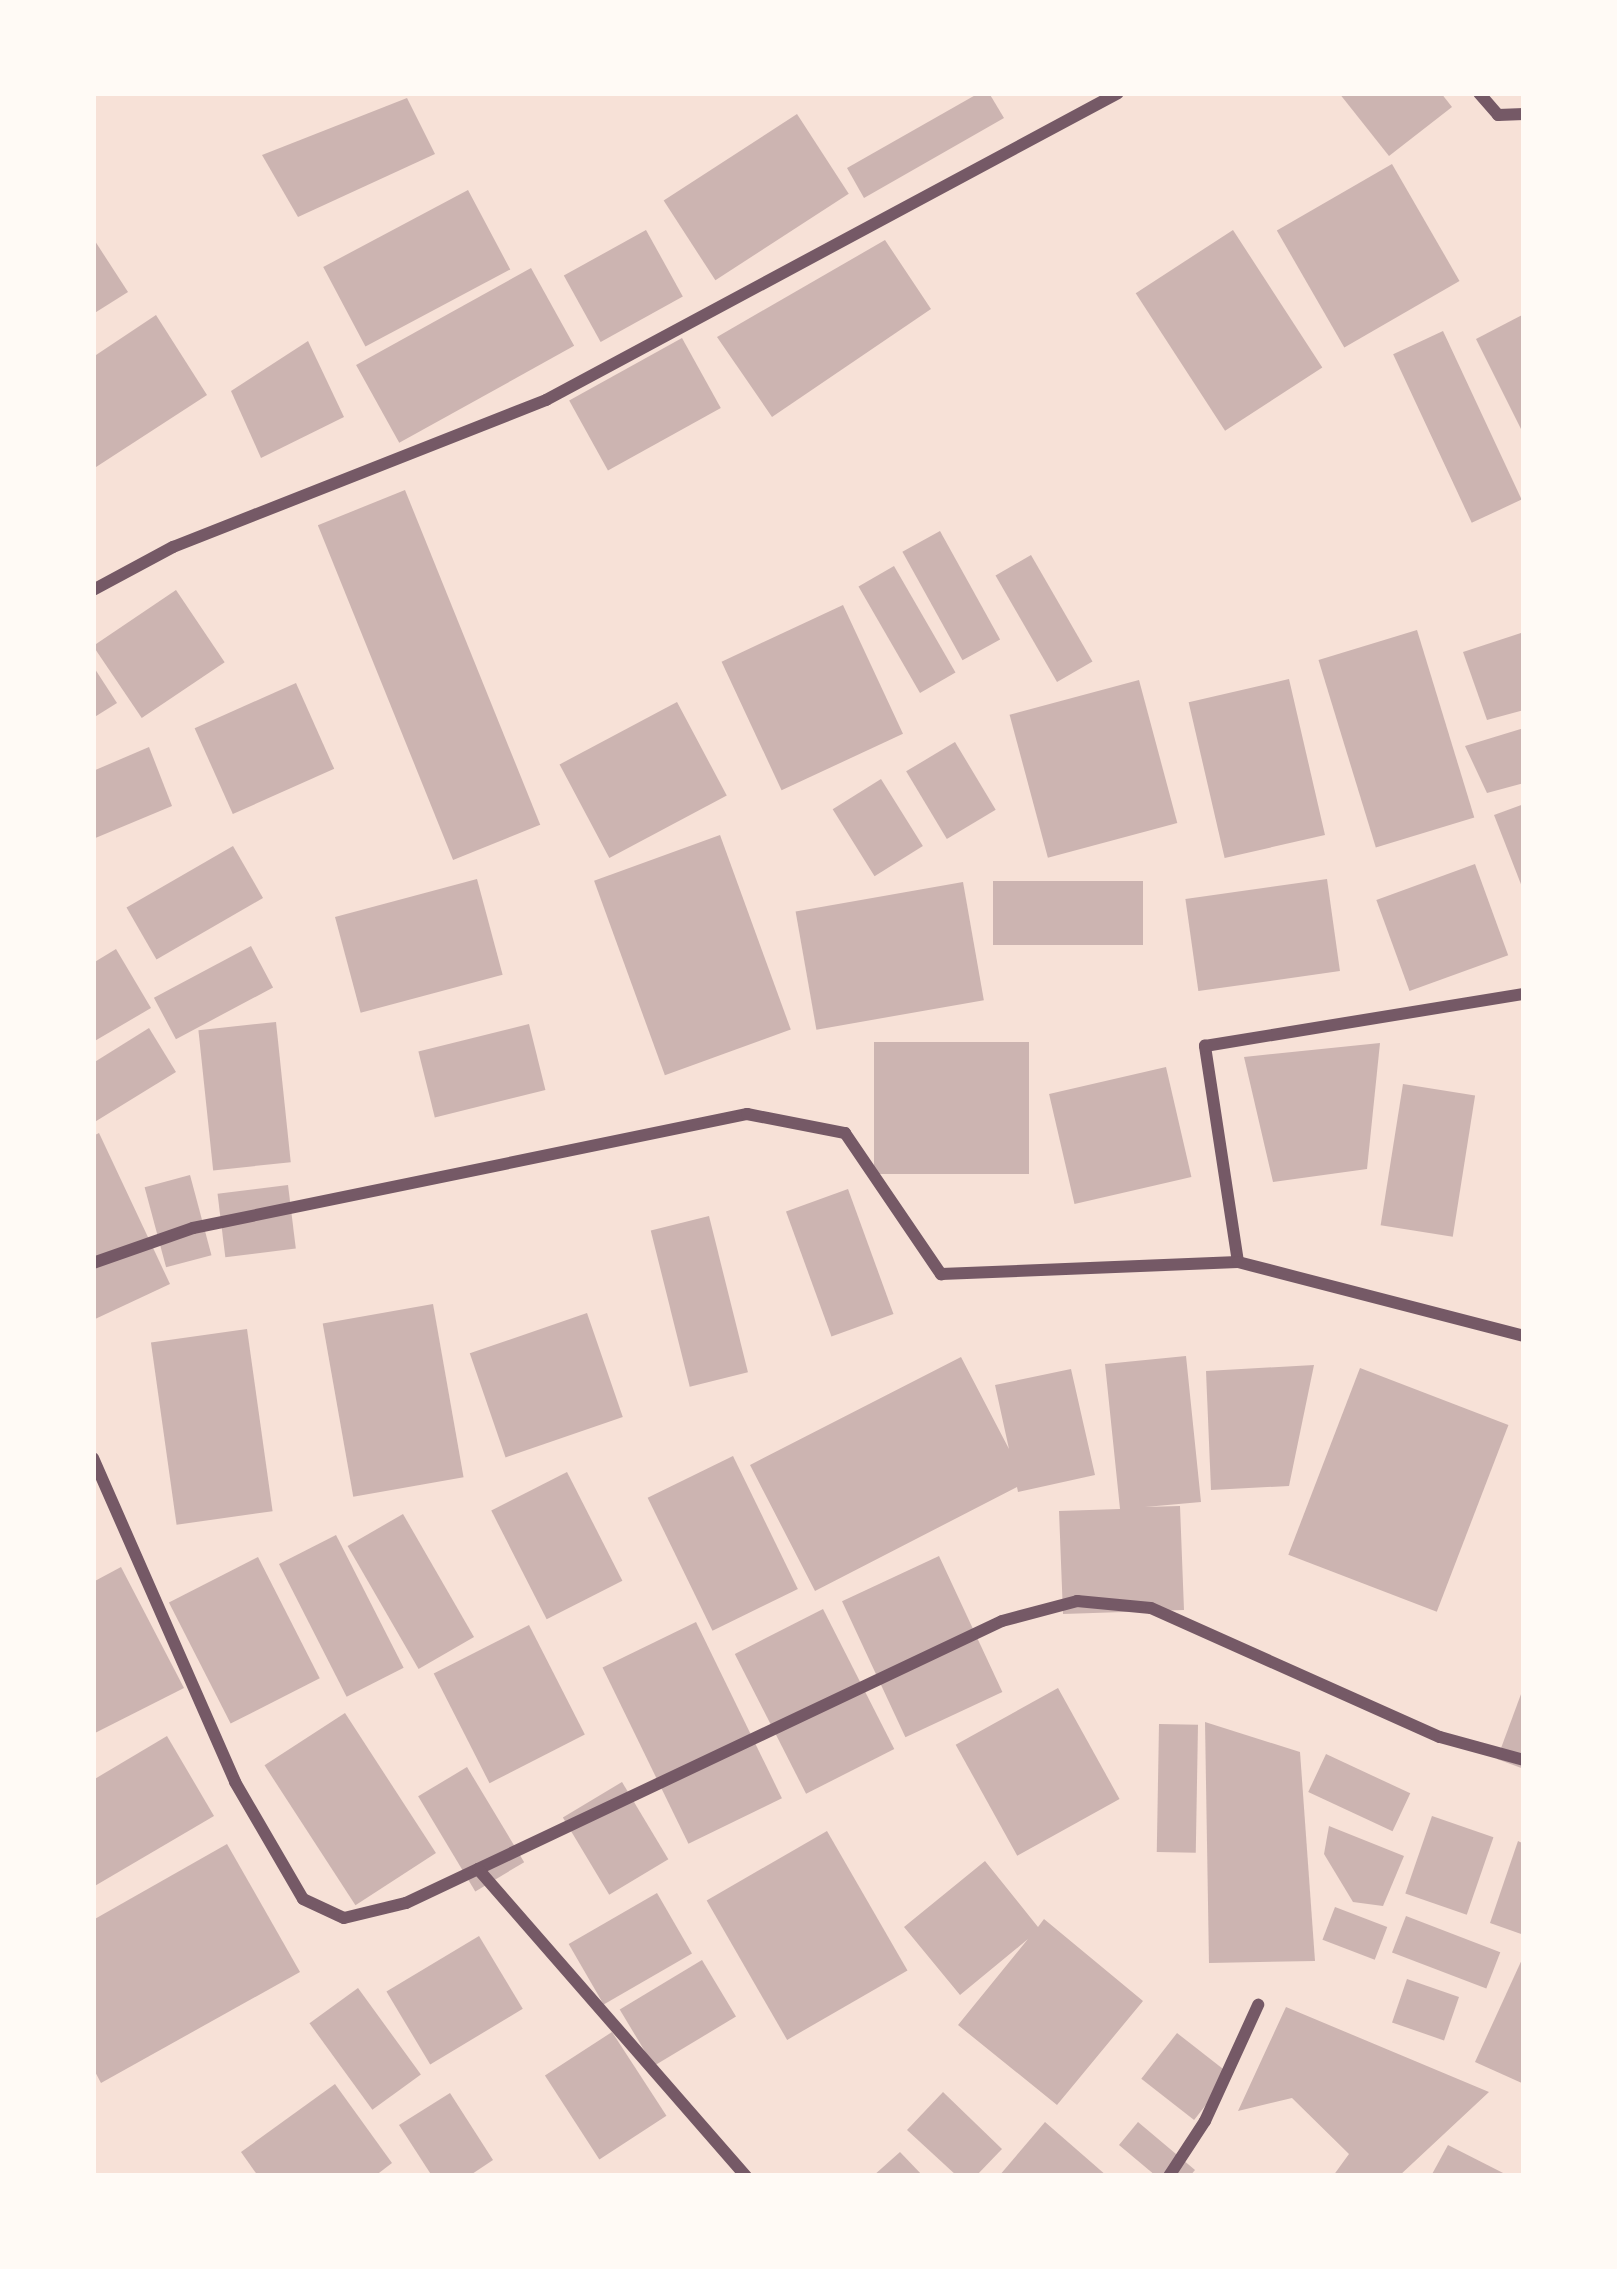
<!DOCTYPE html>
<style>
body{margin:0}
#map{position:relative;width:1617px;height:2269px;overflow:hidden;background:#f7e1d7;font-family:"IBM Plex Sans",sans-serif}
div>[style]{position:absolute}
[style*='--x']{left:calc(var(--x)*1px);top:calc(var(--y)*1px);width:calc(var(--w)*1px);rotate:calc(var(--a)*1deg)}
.building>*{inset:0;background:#ccb4b1;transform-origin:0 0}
.minor>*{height:12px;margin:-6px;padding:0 6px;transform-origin:6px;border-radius:6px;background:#755966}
span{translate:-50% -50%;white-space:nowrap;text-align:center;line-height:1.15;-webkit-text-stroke:9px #fffaf5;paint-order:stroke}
.frame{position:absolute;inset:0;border:96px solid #fffaf5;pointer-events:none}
</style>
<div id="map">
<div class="building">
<div style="clip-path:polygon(979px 93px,989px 93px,1004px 118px,864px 198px,847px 168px)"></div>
<div style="clip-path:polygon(1339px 93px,1441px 93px,1452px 107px,1389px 156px)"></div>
<div style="clip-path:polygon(407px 98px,435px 154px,298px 217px,262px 155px)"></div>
<div style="left:797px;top:114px;width:95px;height:159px;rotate:57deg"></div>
<div style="left:1392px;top:164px;width:135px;height:133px;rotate:60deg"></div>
<div style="left:468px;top:190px;width:90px;height:164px;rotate:62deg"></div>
<div style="left:646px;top:230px;width:76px;height:94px;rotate:61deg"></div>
<div style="left:1233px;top:230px;width:164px;height:116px;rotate:57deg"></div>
<div style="clip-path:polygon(93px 238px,128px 292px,93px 314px)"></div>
<div style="clip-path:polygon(885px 240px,931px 309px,772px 417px,717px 337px)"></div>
<div style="left:531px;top:268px;width:89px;height:200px;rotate:61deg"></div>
<div style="clip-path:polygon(1524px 314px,1524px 435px,1476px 339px)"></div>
<div style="clip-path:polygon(156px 315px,207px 395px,93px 469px,93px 357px)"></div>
<div style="left:1443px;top:331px;width:186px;height:55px;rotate:65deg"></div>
<div style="left:682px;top:338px;width:80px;height:129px;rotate:61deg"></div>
<div style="clip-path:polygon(308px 341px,344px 417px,261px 458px,231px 391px)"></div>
<div style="left:405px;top:490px;width:361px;height:94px;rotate:68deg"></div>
<div style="left:940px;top:531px;width:124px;height:43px;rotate:61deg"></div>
<div style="left:1031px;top:555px;width:123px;height:41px;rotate:60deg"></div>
<div style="left:894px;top:566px;width:123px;height:41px;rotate:60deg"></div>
<div style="left:176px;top:590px;width:87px;height:100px;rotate:56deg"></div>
<div style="left:843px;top:605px;width:142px;height:134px;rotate:65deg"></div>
<div style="left:1417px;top:630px;width:196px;height:103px;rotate:73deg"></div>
<div style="clip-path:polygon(1524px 632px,1524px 710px,1487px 720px,1463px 652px)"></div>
<div style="clip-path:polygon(93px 666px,117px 703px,93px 718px)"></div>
<div style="left:1289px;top:679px;width:160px;height:103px;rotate:77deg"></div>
<div style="left:1139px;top:680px;width:148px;height:134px;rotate:75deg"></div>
<div style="left:296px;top:683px;width:94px;height:111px;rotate:66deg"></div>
<div style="left:677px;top:702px;width:106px;height:133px;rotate:62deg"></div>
<div style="clip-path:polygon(1524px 728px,1524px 783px,1487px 793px,1465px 746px)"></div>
<div style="left:955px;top:742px;width:79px;height:57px;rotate:59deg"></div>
<div style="clip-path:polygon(149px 747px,172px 806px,93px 839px,93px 771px)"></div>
<div style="left:881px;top:779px;width:79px;height:57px;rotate:58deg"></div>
<div style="clip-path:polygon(1524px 804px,1524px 892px,1494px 815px)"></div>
<div style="left:720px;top:835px;width:207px;height:134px;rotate:70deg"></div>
<div style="left:233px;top:846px;width:60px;height:123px;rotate:60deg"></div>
<div style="left:1475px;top:864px;width:97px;height:105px;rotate:70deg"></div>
<div style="left:477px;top:879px;width:99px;height:147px;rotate:75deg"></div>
<div style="left:1327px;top:879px;width:93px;height:143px;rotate:82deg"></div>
<div style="left:993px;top:881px;width:150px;height:64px"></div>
<div style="left:963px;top:882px;width:120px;height:170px;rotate:80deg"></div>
<div style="left:251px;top:946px;width:47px;height:110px;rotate:62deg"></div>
<div style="clip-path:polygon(116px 949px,151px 1008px,93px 1042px,93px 963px)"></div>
<div style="left:276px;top:1022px;width:141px;height:78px;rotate:84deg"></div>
<div style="left:529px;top:1024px;width:68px;height:114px;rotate:76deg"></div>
<div style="clip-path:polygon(149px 1028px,176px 1072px,93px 1123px,93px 1063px)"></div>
<div style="left:1029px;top:1042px;width:132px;height:155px;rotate:90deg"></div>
<div style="clip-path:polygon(1380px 1043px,1367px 1169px,1273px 1182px,1244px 1057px)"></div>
<div style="left:1166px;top:1067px;width:113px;height:120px;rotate:77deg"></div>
<div style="left:1403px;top:1084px;width:73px;height:143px;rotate:9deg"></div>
<div style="clip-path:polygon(99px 1133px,170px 1284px,93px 1320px,93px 1136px)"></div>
<div style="left:190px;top:1175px;width:83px;height:47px;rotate:75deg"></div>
<div style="left:288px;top:1185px;width:64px;height:71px;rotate:83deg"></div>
<div style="left:848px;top:1189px;width:133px;height:66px;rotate:70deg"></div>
<div style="left:709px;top:1216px;width:161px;height:60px;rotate:76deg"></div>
<div style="left:433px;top:1304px;width:176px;height:112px;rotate:80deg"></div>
<div style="left:587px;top:1313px;width:110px;height:124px;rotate:71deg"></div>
<div style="left:247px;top:1329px;width:184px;height:97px;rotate:82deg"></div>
<div style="clip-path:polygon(1186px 1356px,1201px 1502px,1145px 1507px,1180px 1506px,1184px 1610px,1063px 1614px,1059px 1511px,1120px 1509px,1105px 1364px)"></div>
<div style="clip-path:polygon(961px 1357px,1009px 1449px,995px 1385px,1071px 1369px,1095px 1475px,1018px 1492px,1017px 1487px,815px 1591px,750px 1465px)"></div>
<div style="clip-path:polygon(1314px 1365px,1289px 1486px,1211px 1490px,1206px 1371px)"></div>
<div style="left:1360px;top:1368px;width:159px;height:200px;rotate:21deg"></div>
<div style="left:733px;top:1456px;width:148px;height:95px;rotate:64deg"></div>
<div style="left:567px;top:1472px;width:122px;height:85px;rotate:63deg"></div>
<div style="left:403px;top:1514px;width:142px;height:64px;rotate:60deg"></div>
<div style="left:336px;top:1535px;width:149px;height:64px;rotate:63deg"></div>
<div style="left:939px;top:1556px;width:150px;height:107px;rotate:65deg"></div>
<div style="left:258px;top:1557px;width:136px;height:100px;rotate:63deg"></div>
<div style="clip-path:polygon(121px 1567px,184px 1688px,93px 1734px,93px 1582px)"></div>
<div style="left:823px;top:1609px;width:157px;height:99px;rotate:63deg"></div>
<div style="left:696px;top:1622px;width:196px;height:104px;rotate:64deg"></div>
<div style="left:529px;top:1625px;width:123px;height:107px;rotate:63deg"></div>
<div style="clip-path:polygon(1524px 1686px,1524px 1769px,1497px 1759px)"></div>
<div style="left:1058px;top:1688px;width:127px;height:117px;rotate:61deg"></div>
<div style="left:345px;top:1713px;width:167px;height:96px;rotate:57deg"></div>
<div style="clip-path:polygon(1205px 1722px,1300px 1752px,1315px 1961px,1209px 1963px)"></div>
<div style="left:1159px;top:1724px;width:39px;height:128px;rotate:1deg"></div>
<div style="clip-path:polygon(167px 1736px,214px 1816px,93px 1887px,93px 1780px)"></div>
<div style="left:1326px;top:1754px;width:93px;height:42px;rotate:25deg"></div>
<div style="left:467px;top:1767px;width:111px;height:57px;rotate:59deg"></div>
<div style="left:622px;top:1782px;width:90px;height:69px;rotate:59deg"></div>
<div style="left:1432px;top:1816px;width:65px;height:82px;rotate:19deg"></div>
<div style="clip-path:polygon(1329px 1826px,1404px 1856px,1383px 1906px,1353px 1902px,1324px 1854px)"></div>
<div style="left:827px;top:1831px;width:161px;height:139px;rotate:60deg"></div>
<div style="clip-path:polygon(1518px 1841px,1524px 1844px,1524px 1935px,1490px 1923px)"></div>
<div style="clip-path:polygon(227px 1844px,300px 1972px,101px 2083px,93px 2068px,93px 1920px)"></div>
<div style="clip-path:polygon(985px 1861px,1038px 1927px,1044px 1919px,1143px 2001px,1057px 2105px,958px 2025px,1028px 1939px,960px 1995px,904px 1927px)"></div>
<div style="left:657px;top:1893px;width:70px;height:102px;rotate:60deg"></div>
<div style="left:1335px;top:1907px;width:56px;height:35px;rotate:21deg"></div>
<div style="left:1406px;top:1916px;width:101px;height:39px;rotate:21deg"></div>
<div style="left:479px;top:1936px;width:85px;height:108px;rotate:59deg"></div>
<div style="clip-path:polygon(1524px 1955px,1524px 2084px,1475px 2062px)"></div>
<div style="left:702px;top:1960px;width:66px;height:96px;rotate:59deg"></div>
<div style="left:1407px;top:1979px;width:55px;height:46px;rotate:19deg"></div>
<div style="left:358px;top:1988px;width:107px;height:60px;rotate:54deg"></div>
<div style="clip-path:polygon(1286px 2007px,1489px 2092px,1399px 2176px,1333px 2176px,1349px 2154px,1292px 2098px,1238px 2111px)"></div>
<div style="left:612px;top:2032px;width:100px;height:80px;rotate:57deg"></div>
<div style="left:1177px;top:2033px;width:67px;height:58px;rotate:38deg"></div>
<div style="clip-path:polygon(335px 2084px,392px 2163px,375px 2176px,258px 2176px,241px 2152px)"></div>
<div style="clip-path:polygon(943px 2092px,1002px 2149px,976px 2176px,957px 2176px,907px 2130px)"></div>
<div style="clip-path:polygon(450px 2093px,493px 2160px,469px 2176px,432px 2176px,399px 2125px)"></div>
<div style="clip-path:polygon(1045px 2122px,1107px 2176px,999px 2176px)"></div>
<div style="clip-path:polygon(1138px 2122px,1195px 2170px,1190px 2176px,1156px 2176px,1119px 2145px)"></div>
<div style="clip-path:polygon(1448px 2145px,1509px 2176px,1431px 2176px)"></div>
<div style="clip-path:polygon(900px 2152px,923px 2176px,873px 2176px)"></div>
</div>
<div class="minor">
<div style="--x:1479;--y:93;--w:29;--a:49"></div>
<div style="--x:1498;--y:115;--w:26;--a:-2"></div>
<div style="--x:93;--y:590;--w:91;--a:-28.3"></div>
<div style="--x:173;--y:547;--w:401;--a:-21.5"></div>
<div style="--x:546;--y:400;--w:649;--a:-28.22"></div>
<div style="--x:1238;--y:1262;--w:219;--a:-98.7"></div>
<div style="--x:1205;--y:1046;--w:323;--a:-9.3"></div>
<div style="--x:93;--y:1263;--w:106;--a:-19.3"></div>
<div style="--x:193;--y:1228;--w:566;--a:-11.63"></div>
<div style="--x:747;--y:1114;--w:100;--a:11"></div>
<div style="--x:845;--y:1133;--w:171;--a:55.8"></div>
<div style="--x:941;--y:1274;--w:297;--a:-2.3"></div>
<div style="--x:1238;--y:1262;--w:295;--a:14.5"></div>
<div style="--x:93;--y:1458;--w:354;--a:66.3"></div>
<div style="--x:235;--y:1782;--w:135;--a:59.8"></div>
<div style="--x:303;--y:1899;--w:45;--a:24.9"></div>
<div style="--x:344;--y:1918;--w:64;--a:-13.6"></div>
<div style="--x:406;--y:1903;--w:659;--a:-25.32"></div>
<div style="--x:1002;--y:1621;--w:78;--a:-14.9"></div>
<div style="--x:1077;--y:1601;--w:74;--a:5.4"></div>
<div style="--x:1151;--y:1608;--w:316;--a:24.1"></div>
<div style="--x:1440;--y:1737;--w:87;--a:15.3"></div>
<div style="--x:478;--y:1869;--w:408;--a:48.9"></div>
<div style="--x:1169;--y:2176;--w:66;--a:-56.8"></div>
<div style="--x:1205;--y:2121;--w:128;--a:-65.4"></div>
</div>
<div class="frame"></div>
</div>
